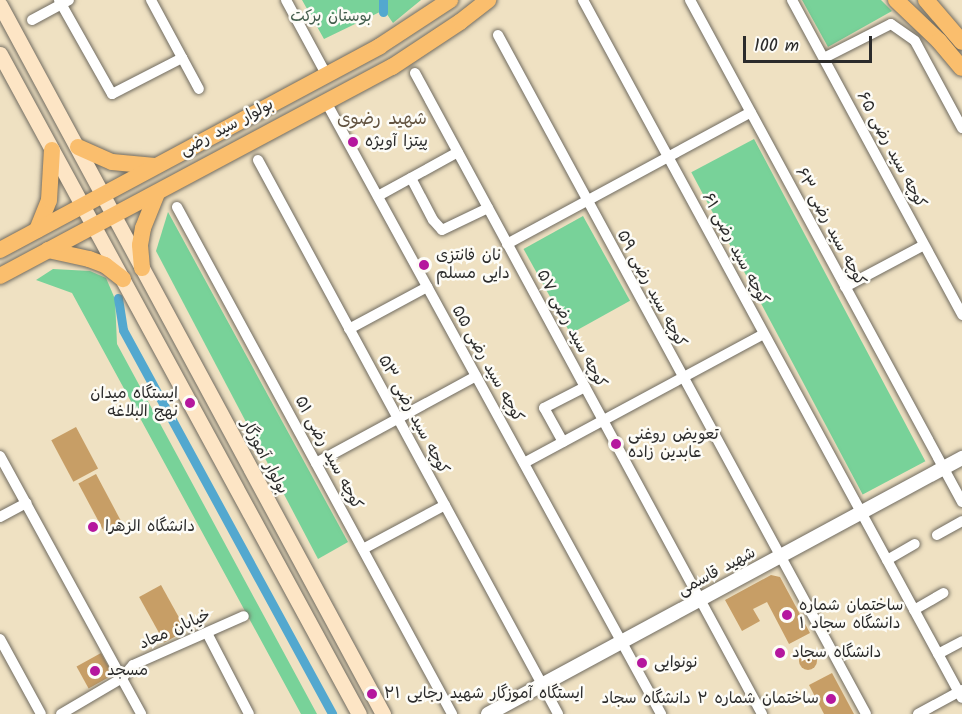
<!DOCTYPE html>
<meta charset="utf-8">
<style>
body{margin:0}
#map{position:relative;width:962px;height:714px;overflow:hidden;background:#efe1c2;font-family:Kalam,"Playpen Sans Arabic",sans-serif}
div>[style]{position:absolute}
[style*='--x']{left:calc(var(--x)*1px);top:calc(var(--y)*1px);width:calc(var(--w)*1px);rotate:calc(var(--a)*1deg)}
.green>*{inset:0;background:#78d299;transform-origin:0 0}
.canal>*{height:9px;margin:-4.5px;padding:0 4.5px;transform-origin:4.5px;border-radius:4.5px;background:#53a8cf}
.building>*{inset:0;background:#c79e66;transform-origin:0 0}
.round{border-radius:50%}
.roads{filter:drop-shadow(0 0 2px #706b60) drop-shadow(0 0 2px #706b60)}
.minor>*{height:10px;margin:-5px;padding:0 5px;transform-origin:5px;border-radius:5px;background:#fff}
.tertiary>*{height:14px;margin:-7px;padding:0 7px;transform-origin:7px;border-radius:7px;background:#fff}
.secondary>*{height:15px;margin:-7.5px;padding:0 7.5px;transform-origin:7.5px;border-radius:7.5px;background:#fde5c5}
.primary>*{height:16px;margin:-8px;padding:0 8px;transform-origin:8px;border-radius:8px;background:#fabe6d}
.trunk>*{height:16px;margin:-8px;padding:0 8px;transform-origin:8px;border-radius:8px;background:#fabe6d}
.dots>*{width:16px;height:16px;translate:-50% -50%;box-sizing:border-box;border:3px solid #fdfcf7;border-radius:50%}
span{translate:-50% -50%;white-space:nowrap;text-align:center;line-height:1.15;-webkit-text-stroke:5px #fdfcf7;paint-order:stroke}
.park-label{font-size:16px;color:#425d4c}
.street-label{font-size:16px;color:#2b2b2b}
.poi-label{font-size:16px;color:#2b2b2b}
.left{translate:0 -50%;text-align:left}
.right{translate:-100% -50%;text-align:right}
.neighbourhood-label{font-size:18px;color:#625340}
.scale{position:absolute;left:743px;top:36px;width:129px;height:27px;box-sizing:border-box;border:3px solid #2b2b2b;border-top:0;padding-left:8px;font-size:18px;line-height:21px;white-space:nowrap;color:#2b2b2b;-webkit-text-stroke:4px #fdfcf7;paint-order:stroke}
</style>
<div id="map">
<div class="green">
<div style="clip-path:polygon(302px 0,421px 0,393px 23px,384px 10px,324px 39px)"></div>
<div style="clip-path:polygon(802px 0,881px 0,892px 11px,828px 47px)"></div>
<div style="left:754px;top:139px;width:365px;height:71px;rotate:62deg"></div>
<div style="clip-path:polygon(168px 212px,348px 542px,318px 559px,156px 251px)"></div>
<div style="left:583px;top:216px;width:97px;height:68px;rotate:61deg"></div>
<div style="clip-path:polygon(53px 269px,90px 271px,106px 278px,115px 299px,117px 344px,317px 714px,301px 714px,72px 293px,36px 280px)"></div>
</div>
<div class="canal">
<div style="--x:383;--y:12;--w:12;--a:-90"></div>
<div style="--x:118;--y:298;--w:32;--a:81"></div>
<div style="--x:123;--y:330;--w:437;--a:61.4"></div>
</div>
<div class="building">
<div style="left:76px;top:427px;width:47px;height:28px;rotate:62deg"></div>
<div style="left:96px;top:474px;width:54px;height:20px;rotate:62deg"></div>
<div style="clip-path:polygon(771px 575px,780px 577px,810px 633px,789px 644px,767px 602px,753px 609px,760px 621px,742px 631px,725px 600px)"></div>
<div style="left:161px;top:585px;width:52px;height:25px;rotate:61deg"></div>
<div class="round" style="left:799px;top:652px;width:18px;height:18px"></div>
<div style="left:101px;top:653px;width:25px;height:28px;rotate:61deg"></div>
<div style="clip-path:polygon(832px 673px,854px 714px,824px 714px,809px 685px)"></div>
</div>
<div class="roads">
<div class="minor">
<div style="--x:59;--y:0;--w:108;--a:60.6"></div>
<div style="--x:112;--y:94;--w:79;--a:-27.2"></div>
<div style="--x:151;--y:0;--w:101;--a:61.7"></div>
<div style="--x:286;--y:0;--w:84;--a:61.6"></div>
<div style="--x:583;--y:0;--w:794;--a:61.5"></div>
<div style="--x:690;--y:0;--w:571;--a:61.55"></div>
<div style="--x:792;--y:0;--w:358;--a:61.6"></div>
<div style="--x:32;--y:20;--w:42;--a:-28.4"></div>
<div style="--x:498;--y:35;--w:772;--a:61.54"></div>
<div style="--x:824;--y:58;--w:75;--a:-26.9"></div>
<div style="--x:891;--y:24;--w:29;--a:35"></div>
<div style="--x:915;--y:41;--w:99;--a:61.6"></div>
<div style="--x:415;--y:73;--w:729;--a:61.57"></div>
<div style="--x:326;--y:102;--w:698;--a:61.3"></div>
<div style="--x:258;--y:160;--w:630;--a:61.56"></div>
<div style="--x:411;--y:178;--w:47;--a:62.4"></div>
<div style="--x:433;--y:220;--w:13;--a:48"></div>
<div style="--x:442;--y:230;--w:51;--a:-25.6"></div>
<div style="--x:378;--y:196;--w:91;--a:-28.8"></div>
<div style="--x:177;--y:207;--w:577;--a:61.52"></div>
<div style="--x:507;--y:244;--w:277;--a:-28.4"></div>
<div style="--x:845;--y:287;--w:89;--a:-28"></div>
<div style="--x:349;--y:329;--w:89;--a:-28.3"></div>
<div style="--x:563;--y:442;--w:39;--a:-119"></div>
<div style="--x:544;--y:408;--w:46;--a:-27.1"></div>
<div style="--x:0;--y:456;--w:294;--a:61.3"></div>
<div style="--x:316;--y:463;--w:182;--a:-28.5"></div>
<div style="--x:524;--y:463;--w:272;--a:-28.3"></div>
<div style="--x:0;--y:517;--w:30;--a:-28"></div>
<div style="--x:937;--y:535;--w:29;--a:-29"></div>
<div style="--x:363;--y:549;--w:93;--a:-28.2"></div>
<div style="--x:887;--y:560;--w:32;--a:-30"></div>
<div style="--x:914;--y:610;--w:34;--a:-30"></div>
<div style="--x:207;--y:633;--w:91;--a:62.6"></div>
<div style="--x:0;--y:639;--w:85;--a:61.3"></div>
<div style="--x:938;--y:654;--w:27;--a:-28"></div>
<div style="--x:61;--y:714;--w:71;--a:-30.5"></div>
<div style="--x:122;--y:678;--w:17;--a:-50"></div>
<div style="--x:133;--y:665;--w:121;--a:-23.8"></div>
<div style="--x:918;--y:714;--w:50;--a:-28.6"></div>
</div>
<div class="tertiary">
<div style="--x:488;--y:714;--w:539;--a:-28.37"></div>
</div>
<div class="secondary">
<div style="--x:0;--y:5;--w:806;--a:61.62"></div>
<div style="--x:0;--y:54;--w:751;--a:61.46"></div>
</div>
<div class="primary">
<div style="--x:78;--y:147;--w:37;--a:24"></div>
<div style="--x:112;--y:162;--w:43;--a:5.3"></div>
<div style="--x:37;--y:230;--w:32;--a:-68"></div>
<div style="--x:49;--y:200;--w:50;--a:-86.6"></div>
<div style="--x:0;--y:250;--w:431;--a:-28.2"></div>
<div style="--x:380;--y:46;--w:84;--a:-33.3"></div>
<div style="--x:48;--y:250;--w:42;--a:12.4"></div>
<div style="--x:89;--y:259;--w:17;--a:21"></div>
<div style="--x:105;--y:265;--w:23;--a:38"></div>
<div style="--x:142;--y:268;--w:23;--a:-95"></div>
<div style="--x:140;--y:245;--w:17;--a:-80"></div>
<div style="--x:143;--y:228;--w:38;--a:-68"></div>
<div style="--x:0;--y:276;--w:444;--a:-28.1"></div>
<div style="--x:392;--y:67;--w:82;--a:-33.5"></div>
<div style="--x:460;--y:22;--w:36;--a:-38"></div>
</div>
<div class="trunk">
<div style="--x:896;--y:0;--w:59;--a:43.6"></div>
<div style="--x:939;--y:41;--w:35;--a:50"></div>
<div style="--x:926;--y:0;--w:55;--a:49.4"></div>
</div>
</div>
<div class="dots">
<div style="left:353px;top:142px;background:#b5179e"></div>
<div style="left:424px;top:265px;background:#b5179e"></div>
<div style="left:190px;top:403px;background:#b5179e"></div>
<div style="left:616px;top:444px;background:#b5179e"></div>
<div style="left:93px;top:527px;background:#b5179e"></div>
<div style="left:787px;top:615px;background:#b5179e"></div>
<div style="left:780px;top:653px;background:#b5179e"></div>
<div style="left:642px;top:663px;background:#b5179e"></div>
<div style="left:95px;top:671px;background:#b5179e"></div>
<div style="left:372px;top:694px;background:#b5179e"></div>
<div style="left:831px;top:699px;background:#b5179e"></div>
</div>
<div class="park-label">
<span style="left:331px;top:17px">بوستان برکت</span>
</div>
<div class="street-label">
<span style="left:227px;top:128px;rotate:-28deg">بولوار سید رضی</span>
<span style="left:891px;top:150px;rotate:62deg">کوچه سید رضی ۶۵</span>
<span style="left:830px;top:227px;rotate:62deg">کوچه سید رضی ۶۳</span>
<span style="left:735px;top:249px;rotate:62deg">کوچه سید رضی ۶۱</span>
<span style="left:651px;top:289px;rotate:62deg">کوچه سید رضی ۵۹</span>
<span style="left:571px;top:329px;rotate:62deg">کوچه سید رضی ۵۷</span>
<span style="left:487px;top:364px;rotate:61deg">کوچه سید رضی ۵۵</span>
<span style="left:413px;top:415px;rotate:62deg">کوچه سید رضی ۵۳</span>
<span style="left:328px;top:453px;rotate:62deg">کوچه سید رضی ۵۱</span>
<span style="left:264px;top:457px;rotate:62deg">بولوار آموزگار</span>
<span style="left:717px;top:572px;rotate:-28deg">شهید قاسمی</span>
<span style="left:175px;top:630px;rotate:-24deg">خیابان معاد</span>
</div>
<div class="poi-label">
<span class="left" style="left:365px;top:142px">پیتزا آویژه</span>
<span class="left" style="left:436px;top:265px">نان فانتزی<br>دایی مسلم</span>
<span class="right" style="left:178px;top:403px">ایستگاه میدان<br>نهج البلاغه</span>
<span class="left" style="left:628px;top:444px">تعویض روغنی<br>عابدین زاده</span>
<span class="left" style="left:105px;top:527px">دانشگاه الزهرا</span>
<span class="left" style="left:799px;top:615px">ساختمان شماره<br>۱ دانشگاه سجاد</span>
<span class="left" style="left:792px;top:653px">دانشگاه سجاد</span>
<span class="left" style="left:654px;top:663px">نونوایی</span>
<span class="left" style="left:107px;top:671px">مسجد</span>
<span class="left" style="left:384px;top:694px">ایستگاه آموزگار شهید رجایی ۲۱</span>
<span class="right" style="left:819px;top:699px">ساختمان شماره ۲ دانشگاه سجاد</span>
</div>
<div class="neighbourhood-label">
<span style="left:382px;top:120px">شهید رضوی</span>
</div>
<div class="scale">100 m</div>
</div>
